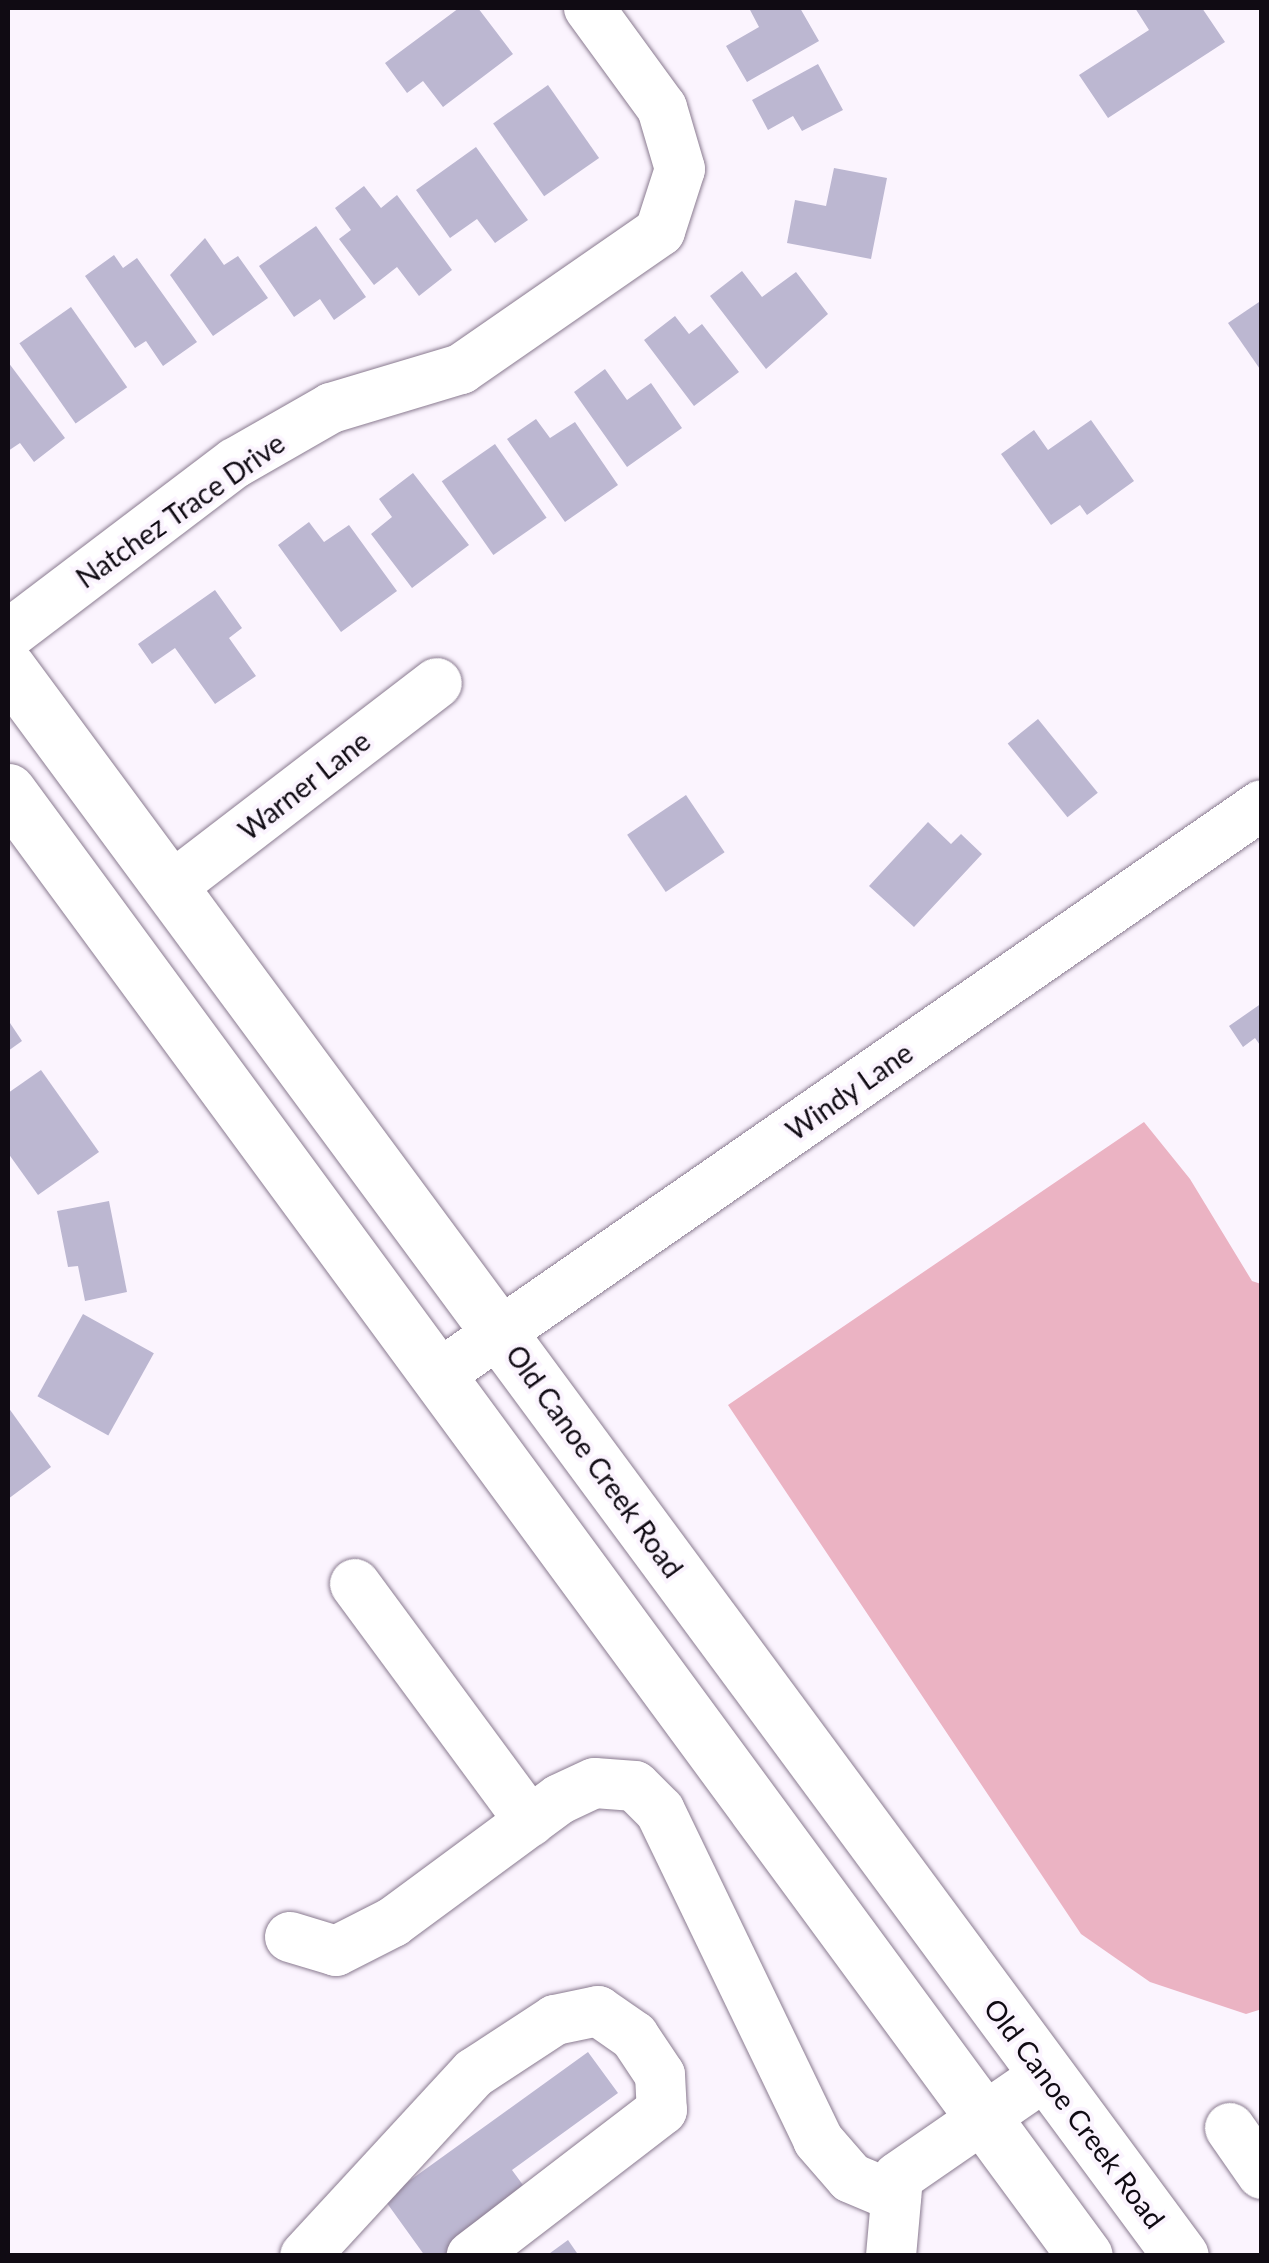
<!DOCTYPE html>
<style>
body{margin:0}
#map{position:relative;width:1269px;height:2263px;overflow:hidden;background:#fbf4fe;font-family:Lato,sans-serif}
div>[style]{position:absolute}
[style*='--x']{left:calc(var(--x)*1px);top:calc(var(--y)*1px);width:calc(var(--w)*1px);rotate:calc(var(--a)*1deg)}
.green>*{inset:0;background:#ebb3c3}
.building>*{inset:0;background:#bcb7d1;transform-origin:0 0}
.roads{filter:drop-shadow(0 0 2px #8a7b90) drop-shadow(0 0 2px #8a7b90)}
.minor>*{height:50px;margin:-25px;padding:0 25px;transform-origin:25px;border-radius:25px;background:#fff}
.major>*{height:55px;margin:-27.5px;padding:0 27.5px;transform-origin:27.5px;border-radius:27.5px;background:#fff}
span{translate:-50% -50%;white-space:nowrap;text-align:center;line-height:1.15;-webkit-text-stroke:8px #fbf4fe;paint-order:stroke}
.street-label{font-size:28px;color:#100b13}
.frame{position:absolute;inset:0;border:10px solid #100b13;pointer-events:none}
</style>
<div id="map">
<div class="green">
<div style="clip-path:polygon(1144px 1122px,1190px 1179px,1252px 1281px,1261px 1284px,1262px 2009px,1246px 2014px,1150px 1982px,1081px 1934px,728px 1405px)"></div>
</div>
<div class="building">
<div style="clip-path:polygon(459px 8px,478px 8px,513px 54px,443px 107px,423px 81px,407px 93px,385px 63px)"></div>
<div style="clip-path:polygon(749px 8px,800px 8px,819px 41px,747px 82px,726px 46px,759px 27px)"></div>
<div style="clip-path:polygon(1135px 8px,1202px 8px,1225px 42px,1108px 118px,1079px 75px,1149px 30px)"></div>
<div style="clip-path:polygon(818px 64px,843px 110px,802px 131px,793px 116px,768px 130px,752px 100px)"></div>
<div style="left:548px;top:85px;width:89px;height:67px;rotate:55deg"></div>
<div style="clip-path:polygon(476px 147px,528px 220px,495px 243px,477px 219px,450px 238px,416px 190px)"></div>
<div style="clip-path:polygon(834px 168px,887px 178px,871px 259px,787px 243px,795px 200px,826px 206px)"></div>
<div style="clip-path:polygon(364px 186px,381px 208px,397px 195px,452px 270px,419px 296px,397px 267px,374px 285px,339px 239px,351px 230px,335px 208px)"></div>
<div style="clip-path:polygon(316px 226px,366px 297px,334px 320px,320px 299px,294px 317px,259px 266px)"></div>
<div style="clip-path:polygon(205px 238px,224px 265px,238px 256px,268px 298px,213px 336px,170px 275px)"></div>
<div style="clip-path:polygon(114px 255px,123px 268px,137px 258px,197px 342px,163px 366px,146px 341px,135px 348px,85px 276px)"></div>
<div style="clip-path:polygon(742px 271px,762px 297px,796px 272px,828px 314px,766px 369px,710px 296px)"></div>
<div style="clip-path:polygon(1262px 300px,1262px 372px,1228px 323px)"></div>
<div style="left:71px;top:307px;width:98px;height:63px;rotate:55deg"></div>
<div style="clip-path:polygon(675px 316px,689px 334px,702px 324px,739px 372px,694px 406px,644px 340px)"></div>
<div style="clip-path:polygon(8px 362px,65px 438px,34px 462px,20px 443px,8px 451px)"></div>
<div style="clip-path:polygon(605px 369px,627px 400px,651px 383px,682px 428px,627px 467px,574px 392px)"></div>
<div style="clip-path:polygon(536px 419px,550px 438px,575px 422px,618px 485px,565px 522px,507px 439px)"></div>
<div style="clip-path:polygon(1091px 420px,1134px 481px,1087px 515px,1080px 505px,1051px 525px,1001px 454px,1034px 430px,1048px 450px)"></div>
<div style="left:495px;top:444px;width:90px;height:65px;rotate:55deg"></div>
<div style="clip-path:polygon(413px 473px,469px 545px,412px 588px,371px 534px,392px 517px,379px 499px)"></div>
<div style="clip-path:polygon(309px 522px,324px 542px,349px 525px,397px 591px,341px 632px,278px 545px)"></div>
<div style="clip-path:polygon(215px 590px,242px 628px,229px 638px,256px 676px,215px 704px,175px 648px,152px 664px,138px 644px)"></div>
<div style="left:1038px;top:719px;width:95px;height:39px;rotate:51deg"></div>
<div style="left:686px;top:795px;width:69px;height:71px;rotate:56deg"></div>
<div style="clip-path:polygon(928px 822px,951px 844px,961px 834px,982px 854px,914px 927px,869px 886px)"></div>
<div style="clip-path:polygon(1262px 1003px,1262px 1048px,1255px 1038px,1243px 1047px,1229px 1026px)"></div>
<div style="clip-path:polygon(8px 1020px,22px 1041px,8px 1051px)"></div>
<div style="clip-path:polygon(41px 1070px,99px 1152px,38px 1195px,8px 1153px,8px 1093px)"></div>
<div style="clip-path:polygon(109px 1201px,127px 1292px,85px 1301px,78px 1266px,68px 1267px,57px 1211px)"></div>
<div style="left:83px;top:1314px;width:81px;height:94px;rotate:29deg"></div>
<div style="clip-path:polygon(8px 1407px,51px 1467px,8px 1499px)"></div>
<div style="clip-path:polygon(588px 2052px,618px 2093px,512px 2170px,531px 2196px,448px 2256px,425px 2256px,384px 2199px)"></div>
<div style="clip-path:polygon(568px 2240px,579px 2256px,546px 2256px)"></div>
</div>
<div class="roads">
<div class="minor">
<div style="--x:8;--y:635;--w:285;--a:-37.2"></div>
<div style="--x:235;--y:463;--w:111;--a:-29.8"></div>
<div style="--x:331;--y:408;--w:136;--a:-16.7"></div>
<div style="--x:461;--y:369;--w:242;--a:-34.7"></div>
<div style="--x:660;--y:231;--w:65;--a:-72.1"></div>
<div style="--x:680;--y:169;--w:64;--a:-106.4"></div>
<div style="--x:662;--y:108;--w:124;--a:-126.1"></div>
<div style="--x:171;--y:887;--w:335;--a:-37.5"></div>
<div style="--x:437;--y:1376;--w:1003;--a:-34.69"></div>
<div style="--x:355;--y:1584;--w:295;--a:53.6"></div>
<div style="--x:290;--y:1937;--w:48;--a:16.9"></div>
<div style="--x:336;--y:1951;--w:64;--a:-27"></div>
<div style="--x:393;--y:1922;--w:207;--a:-36.4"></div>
<div style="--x:560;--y:1799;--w:38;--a:-25"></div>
<div style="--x:595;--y:1783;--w:40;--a:4.3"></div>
<div style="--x:635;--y:1786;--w:35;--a:45"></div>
<div style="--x:660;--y:1811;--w:365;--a:64.3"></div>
<div style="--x:818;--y:2140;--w:50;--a:49"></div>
<div style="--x:851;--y:2178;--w:49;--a:22.9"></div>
<div style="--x:1230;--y:2128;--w:56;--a:55.2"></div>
<div style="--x:305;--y:2256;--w:249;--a:-47.3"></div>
<div style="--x:474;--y:2073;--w:97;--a:-33.2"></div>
<div style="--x:555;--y:2020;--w:44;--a:-11.8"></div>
<div style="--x:598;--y:2011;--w:44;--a:34.8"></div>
<div style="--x:634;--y:2036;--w:47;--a:56.3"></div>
<div style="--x:660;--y:2075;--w:35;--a:87"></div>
<div style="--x:662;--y:2110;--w:240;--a:142.5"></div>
<div style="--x:891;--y:2256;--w:79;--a:-84.9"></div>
<div style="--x:898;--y:2177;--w:180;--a:-34.6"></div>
</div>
<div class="major">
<div style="--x:8;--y:668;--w:1974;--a:53.55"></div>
<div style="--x:8;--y:791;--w:1818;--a:53.68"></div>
</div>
</div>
<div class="street-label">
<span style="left:180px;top:510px;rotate:-35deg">Natchez Trace Drive</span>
<span style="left:304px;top:785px;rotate:-38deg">Warner Lane</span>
<span style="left:849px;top:1091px;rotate:-35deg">Windy Lane</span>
<span style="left:595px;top:1461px;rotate:54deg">Old Canoe Creek Road</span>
<span style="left:1075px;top:2113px;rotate:53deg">Old Canoe Creek Road</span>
</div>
<div class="frame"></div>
</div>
